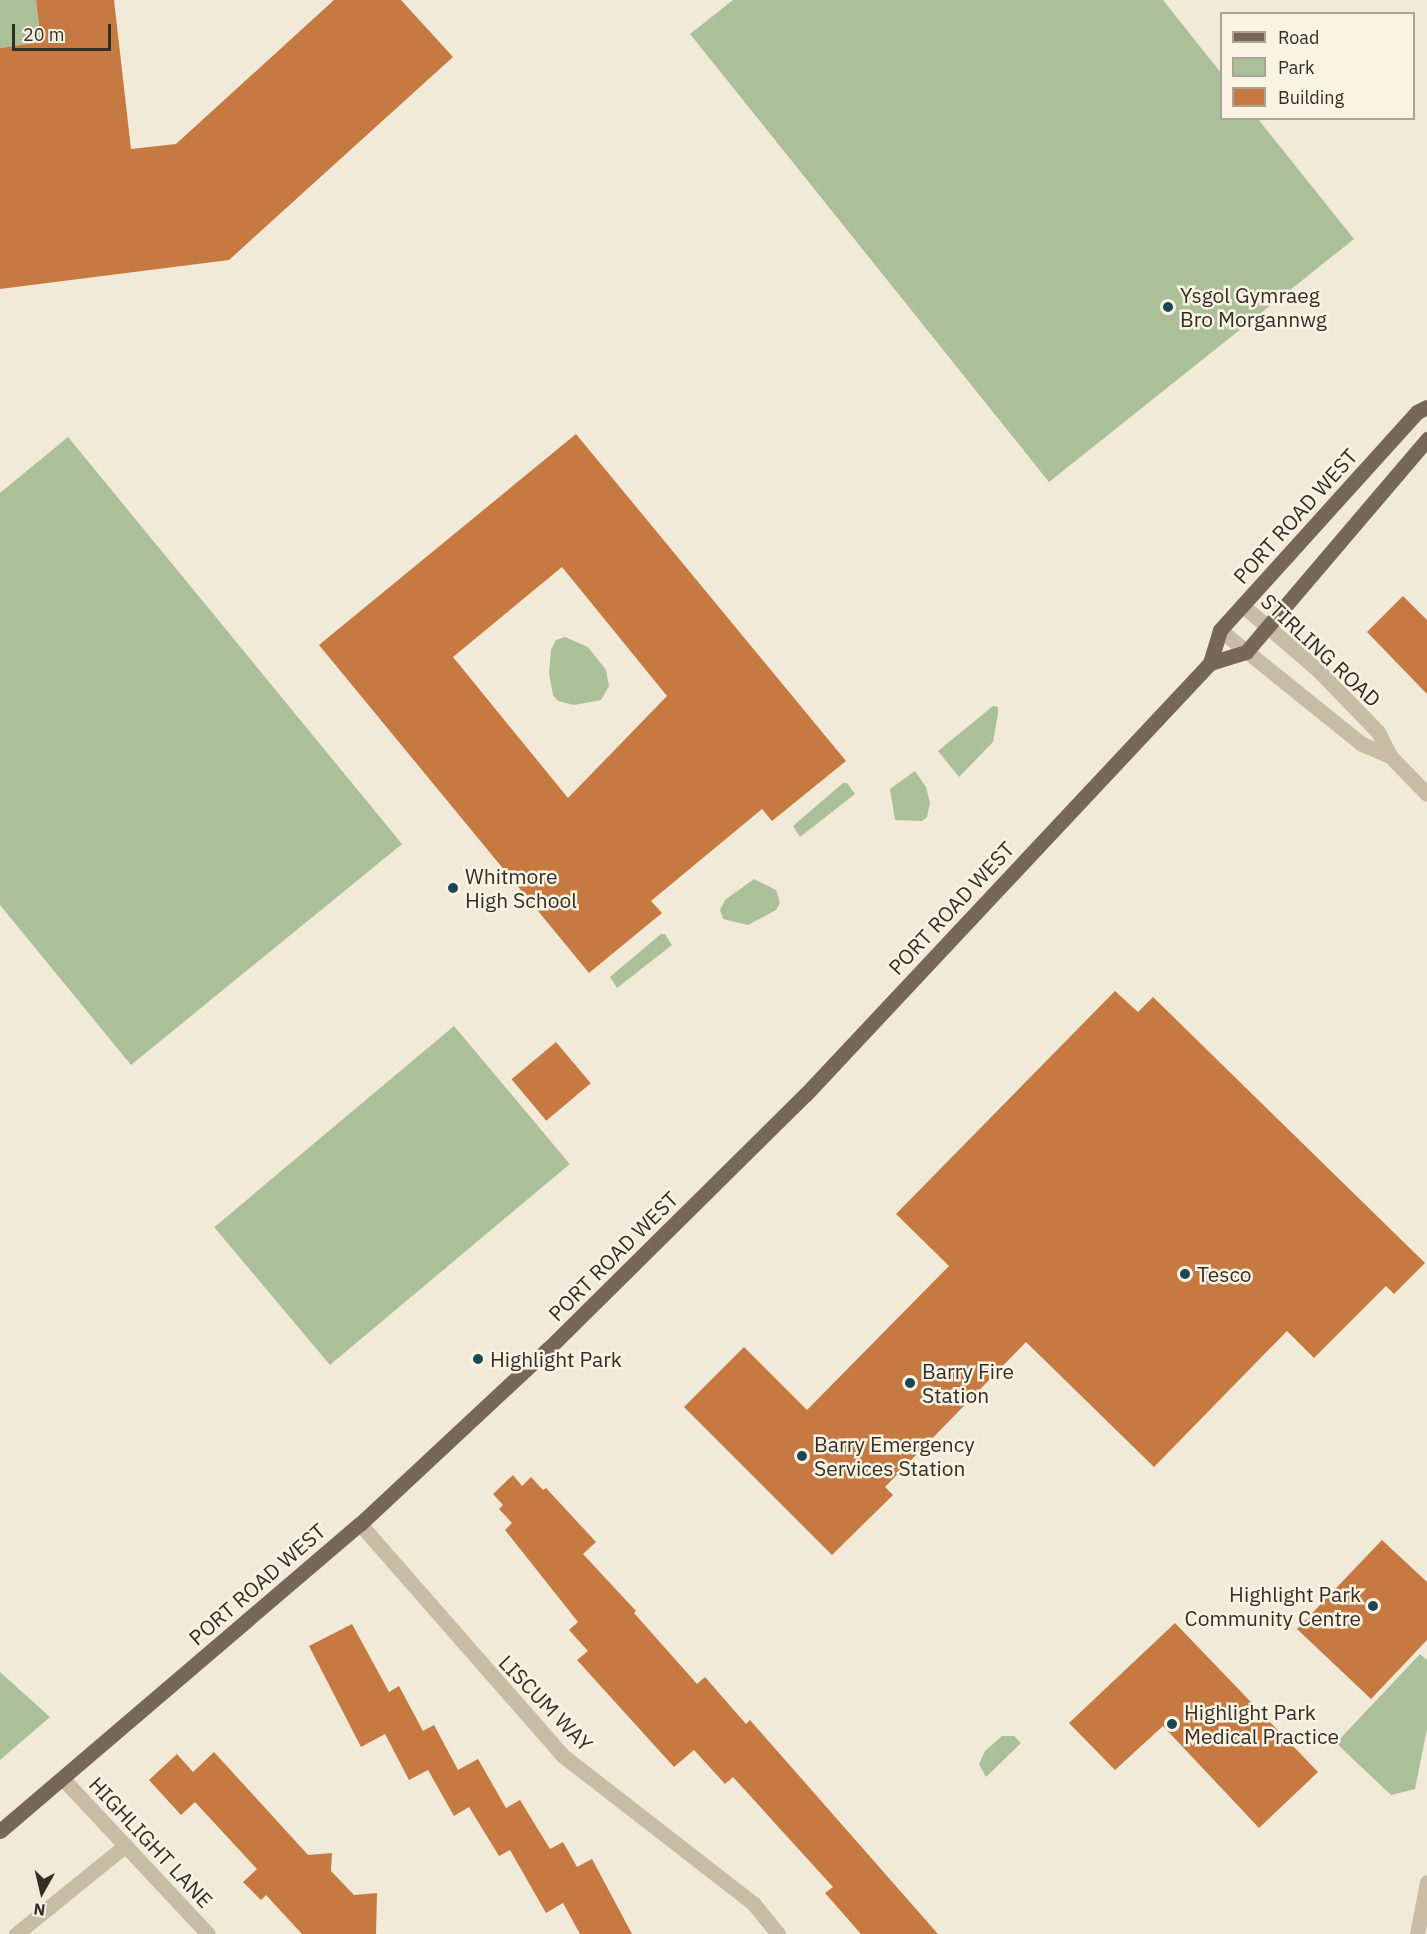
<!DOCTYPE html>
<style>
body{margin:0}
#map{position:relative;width:1427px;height:1934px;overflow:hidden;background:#f1ead8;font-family:"IBM Plex Sans",sans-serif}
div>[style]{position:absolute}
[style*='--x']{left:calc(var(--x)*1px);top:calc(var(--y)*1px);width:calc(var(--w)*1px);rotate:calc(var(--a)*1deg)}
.green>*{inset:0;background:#abc099;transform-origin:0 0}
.building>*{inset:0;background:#c67a42;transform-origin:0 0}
.minor>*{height:15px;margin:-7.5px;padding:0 7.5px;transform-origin:7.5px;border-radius:7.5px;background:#c9bca5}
.major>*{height:15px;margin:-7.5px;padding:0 7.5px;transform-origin:7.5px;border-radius:7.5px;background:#766757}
.dots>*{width:16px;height:16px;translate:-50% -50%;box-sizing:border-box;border:3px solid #f9f3e4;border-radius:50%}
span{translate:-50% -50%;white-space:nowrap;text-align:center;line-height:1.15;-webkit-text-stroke:5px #f9f3e4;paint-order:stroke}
.poi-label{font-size:21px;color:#342d26}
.left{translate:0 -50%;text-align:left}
.right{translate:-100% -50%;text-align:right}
.street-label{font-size:21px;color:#342d26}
.legend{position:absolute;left:1220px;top:12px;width:195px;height:108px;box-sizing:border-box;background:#f9f3e4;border:2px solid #aaa498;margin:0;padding:8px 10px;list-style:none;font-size:18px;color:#342d26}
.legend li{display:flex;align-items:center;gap:12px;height:30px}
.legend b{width:30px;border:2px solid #aaa498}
.north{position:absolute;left:12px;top:1862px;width:60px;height:60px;-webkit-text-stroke:4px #f9f3e4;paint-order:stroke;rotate:188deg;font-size:16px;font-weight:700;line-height:24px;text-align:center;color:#342d26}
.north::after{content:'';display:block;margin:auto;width:21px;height:27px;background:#342d26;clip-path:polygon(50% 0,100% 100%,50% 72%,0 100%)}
.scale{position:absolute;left:12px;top:24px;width:99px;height:27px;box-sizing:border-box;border:3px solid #342d26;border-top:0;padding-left:8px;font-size:18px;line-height:21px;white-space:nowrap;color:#342d26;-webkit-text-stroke:4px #f9f3e4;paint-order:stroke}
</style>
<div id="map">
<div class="green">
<div style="clip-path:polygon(0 0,36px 0,41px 42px,0 48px)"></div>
<div style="clip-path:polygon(733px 0,1163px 0,1221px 73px,1222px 118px,1258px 119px,1354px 239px,1049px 482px,690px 34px)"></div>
<div style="clip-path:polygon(68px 437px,402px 844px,131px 1065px,0 905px,0 493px)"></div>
<div style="clip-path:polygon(565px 637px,588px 647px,606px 670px,609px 686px,601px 700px,574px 705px,558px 701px,553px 695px,549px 673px,551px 650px,556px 640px)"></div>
<div style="clip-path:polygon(993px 706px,998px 707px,998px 714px,993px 742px,959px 777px,938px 751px)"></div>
<div style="clip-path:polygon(915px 771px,926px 787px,930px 803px,927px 817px,922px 821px,895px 820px,890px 789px)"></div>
<div style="clip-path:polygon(843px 783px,847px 783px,855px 794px,800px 837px,793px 826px)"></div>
<div style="clip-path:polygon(754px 879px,776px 890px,780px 903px,776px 910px,748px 925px,723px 919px,720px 910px,725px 900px)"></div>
<div style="clip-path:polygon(661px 934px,665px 934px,672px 945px,617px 988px,610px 977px)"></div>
<div style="left:454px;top:1026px;width:180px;height:313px;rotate:50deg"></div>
<div style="clip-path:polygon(1420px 1654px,1427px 1660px,1427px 1729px,1415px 1789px,1391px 1795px,1336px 1743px)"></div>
<div style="clip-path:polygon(0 1672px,50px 1717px,0 1760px)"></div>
<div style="clip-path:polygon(1002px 1736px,1014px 1736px,1021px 1743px,986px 1777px,979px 1764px,985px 1751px)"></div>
</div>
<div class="building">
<div style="clip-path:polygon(36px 0,114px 0,131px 149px,176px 144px,334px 0,401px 0,453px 57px,229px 260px,0 289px,0 48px,41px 42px)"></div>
<div style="clip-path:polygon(evenodd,576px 434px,846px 761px,772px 821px,762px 809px,651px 901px,662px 913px,589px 973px,319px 645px,576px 434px,562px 567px,667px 696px,568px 798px,453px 657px,562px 567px)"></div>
<div style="clip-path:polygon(1403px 596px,1427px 620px,1427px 694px,1367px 632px)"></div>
<div style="clip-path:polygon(1115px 991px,1138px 1012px,1153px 997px,1425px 1263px,1394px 1294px,1386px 1286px,1314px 1358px,1287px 1331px,1154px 1467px,1026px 1342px,885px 1487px,893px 1495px,832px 1555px,684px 1407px,744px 1347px,807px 1410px,949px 1266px,896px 1214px)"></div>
<div style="left:556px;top:1042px;width:54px;height:58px;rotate:50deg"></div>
<div style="clip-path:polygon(513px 1475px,522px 1486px,531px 1477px,543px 1490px,546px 1488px,596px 1542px,583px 1554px,636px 1611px,634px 1613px,697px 1684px,705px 1677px,746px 1724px,750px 1720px,938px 1934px,861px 1934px,825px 1893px,833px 1887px,733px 1777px,725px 1784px,694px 1750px,674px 1767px,577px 1660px,588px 1651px,569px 1630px,578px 1622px,505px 1530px,512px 1523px,499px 1509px,503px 1505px,493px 1494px)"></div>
<div style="clip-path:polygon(1382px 1540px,1427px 1582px,1427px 1640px,1371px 1699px,1297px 1629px)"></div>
<div style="clip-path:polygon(1175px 1623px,1318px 1772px,1259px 1828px,1163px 1726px,1115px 1770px,1069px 1723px)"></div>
<div style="clip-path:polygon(352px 1624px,389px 1692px,399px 1686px,423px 1731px,434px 1725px,458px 1770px,478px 1759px,506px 1808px,520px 1800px,550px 1849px,563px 1842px,577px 1867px,592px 1859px,632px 1934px,580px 1934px,563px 1903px,546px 1913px,510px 1850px,499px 1856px,469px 1807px,454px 1816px,428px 1770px,409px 1780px,385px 1734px,361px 1747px,309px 1646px)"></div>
<div style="clip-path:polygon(214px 1752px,308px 1855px,332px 1853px,331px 1871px,354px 1895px,377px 1893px,376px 1934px,302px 1934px,266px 1895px,261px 1900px,243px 1882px,257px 1869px,195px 1802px,181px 1815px,149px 1780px,177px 1754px,193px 1772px)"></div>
</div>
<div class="minor">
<div style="--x:1242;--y:605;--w:100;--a:40.5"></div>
<div style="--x:1318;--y:670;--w:86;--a:45.9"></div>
<div style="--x:1378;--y:732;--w:27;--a:63"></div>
<div style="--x:1390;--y:756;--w:53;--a:45.8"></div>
<div style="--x:1220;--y:630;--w:182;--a:38.8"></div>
<div style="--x:1362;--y:744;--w:30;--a:23"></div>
<div style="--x:360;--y:1524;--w:307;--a:48.8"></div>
<div style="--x:562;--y:1755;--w:242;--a:37.8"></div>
<div style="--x:753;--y:1903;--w:40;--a:51"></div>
<div style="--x:63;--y:1779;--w:212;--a:46.9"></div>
<div style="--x:16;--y:1934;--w:141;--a:-39"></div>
<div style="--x:1417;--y:1934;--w:53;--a:-79.1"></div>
</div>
<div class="major">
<div style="--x:1210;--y:663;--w:38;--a:-17"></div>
<div style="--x:1246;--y:652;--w:280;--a:-49.6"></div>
<div style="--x:0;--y:1831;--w:473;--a:-40.5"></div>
<div style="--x:360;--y:1524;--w:258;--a:-43"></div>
<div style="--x:549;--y:1348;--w:361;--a:-44.7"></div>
<div style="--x:806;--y:1094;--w:591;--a:-46.85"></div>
<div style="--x:1210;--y:663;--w:34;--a:-73"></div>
<div style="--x:1220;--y:630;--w:294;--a:-47.9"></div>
<div style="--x:1417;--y:412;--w:11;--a:-27"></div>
</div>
<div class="dots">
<div style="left:1168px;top:307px;background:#1c4755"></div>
<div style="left:453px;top:888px;background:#1c4755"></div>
<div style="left:1185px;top:1274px;background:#1c4755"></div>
<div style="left:478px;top:1359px;background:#1c4755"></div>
<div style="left:910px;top:1383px;background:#1c4755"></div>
<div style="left:802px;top:1456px;background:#1c4755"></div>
<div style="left:1373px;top:1606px;background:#1c4755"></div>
<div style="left:1172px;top:1724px;background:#1c4755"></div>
</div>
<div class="poi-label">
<span class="left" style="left:1180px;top:307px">Ysgol Gymraeg<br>Bro Morgannwg</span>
<span class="left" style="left:465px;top:888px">Whitmore<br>High School</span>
<span class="left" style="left:1197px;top:1274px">Tesco</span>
<span class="left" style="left:490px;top:1359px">Highlight Park</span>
<span class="left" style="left:922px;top:1383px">Barry Fire<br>Station</span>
<span class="left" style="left:814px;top:1456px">Barry Emergency<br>Services Station</span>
<span class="right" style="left:1361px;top:1606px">Highlight Park<br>Community Centre</span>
<span class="left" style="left:1184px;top:1724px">Highlight Park<br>Medical Practice</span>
</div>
<div class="street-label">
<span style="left:1295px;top:516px;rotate:-48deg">PORT ROAD WEST</span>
<span style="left:1321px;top:650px;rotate:43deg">STIRLING ROAD</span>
<span style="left:951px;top:908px;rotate:-47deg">PORT ROAD WEST</span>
<span style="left:613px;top:1256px;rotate:-45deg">PORT ROAD WEST</span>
<span style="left:257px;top:1584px;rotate:-41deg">PORT ROAD WEST</span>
<span style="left:546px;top:1703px;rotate:46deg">LISCUM WAY</span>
<span style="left:151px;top:1842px;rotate:47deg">HIGHLIGHT LANE</span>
</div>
<ul class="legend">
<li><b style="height:8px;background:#766757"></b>Road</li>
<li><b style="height:16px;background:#abc099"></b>Park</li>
<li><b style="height:16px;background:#c67a42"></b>Building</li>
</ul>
<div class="north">N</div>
<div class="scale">20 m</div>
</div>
